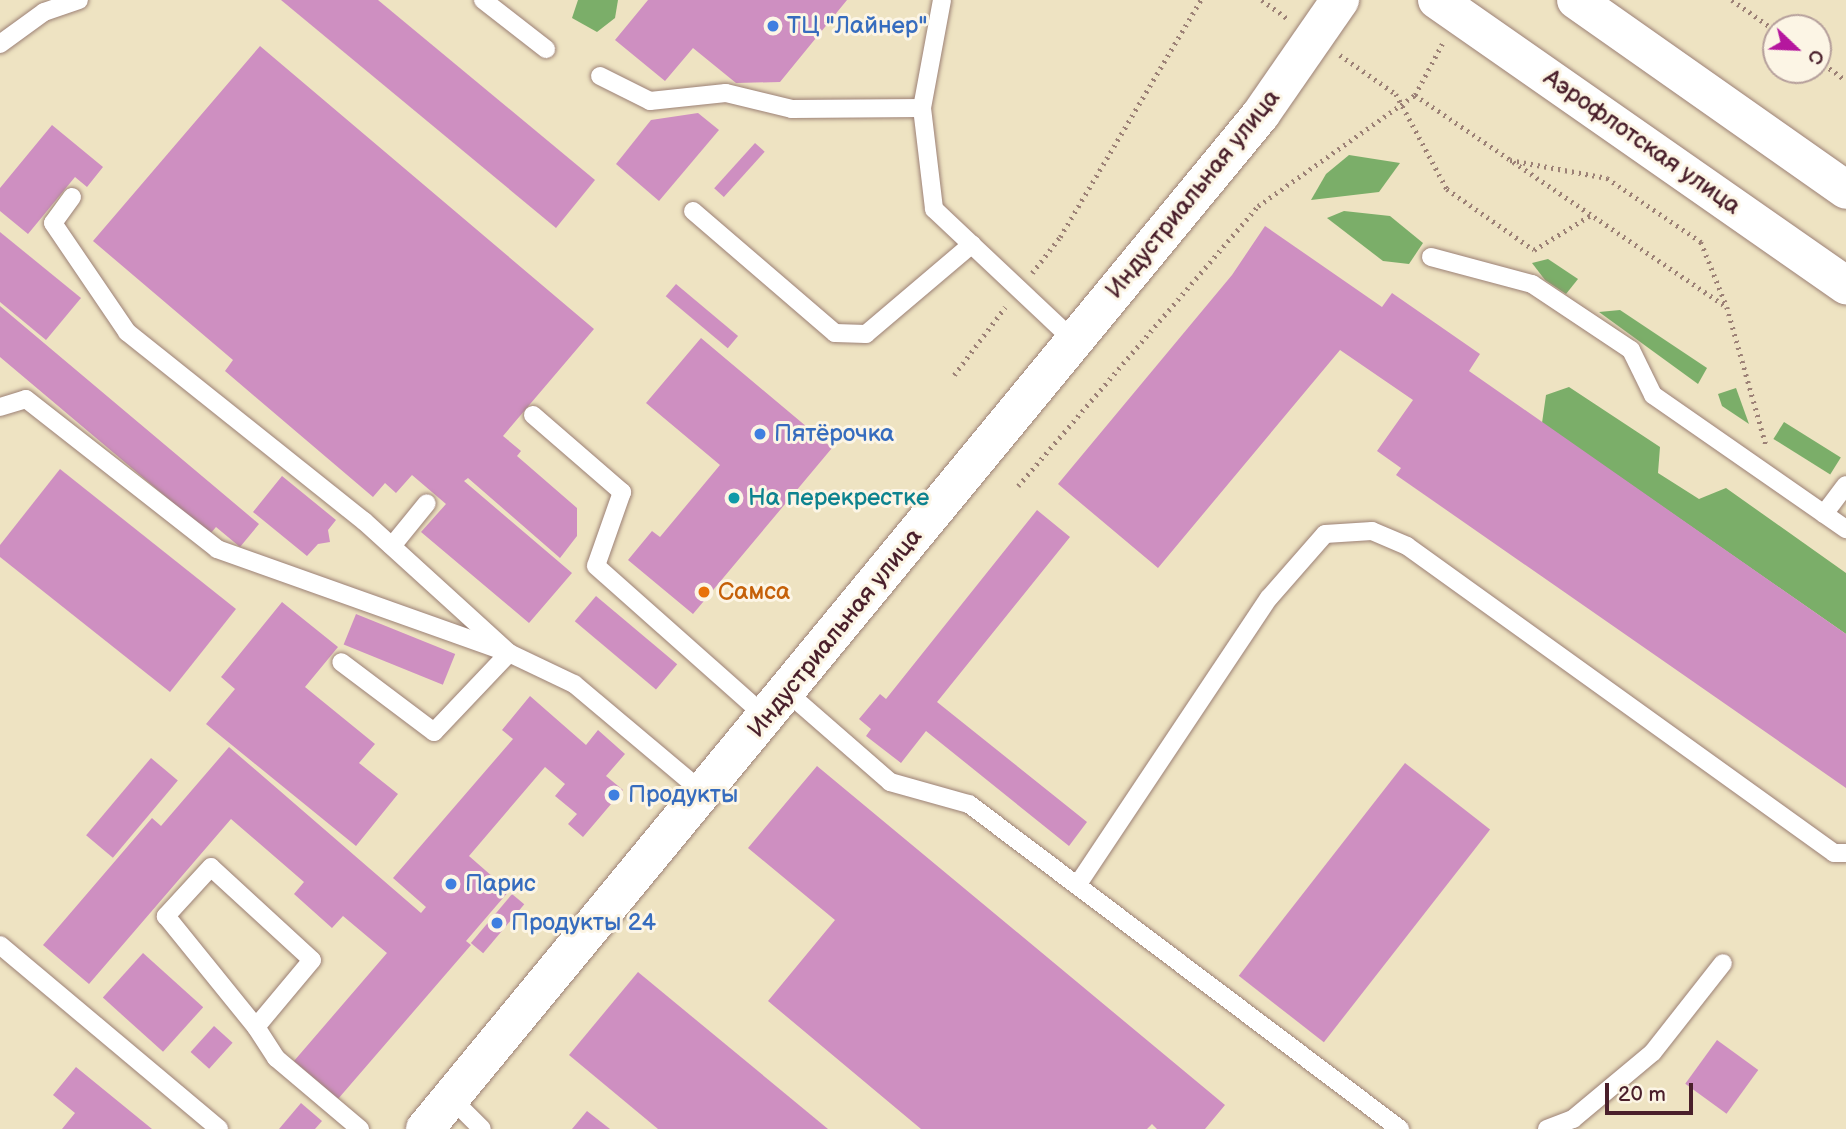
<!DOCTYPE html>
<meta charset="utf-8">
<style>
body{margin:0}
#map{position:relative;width:1846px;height:1129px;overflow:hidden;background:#eee3c2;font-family:"Balsamiq Sans",sans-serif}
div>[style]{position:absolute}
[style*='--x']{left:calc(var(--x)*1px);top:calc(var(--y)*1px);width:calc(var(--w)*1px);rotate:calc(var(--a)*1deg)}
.forest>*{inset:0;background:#7bae69;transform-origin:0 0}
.building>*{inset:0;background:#ce8fc1;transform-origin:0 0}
.path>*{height:4.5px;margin-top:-2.25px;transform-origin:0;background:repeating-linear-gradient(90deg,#9c8176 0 2px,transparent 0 7px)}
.roads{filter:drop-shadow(0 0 2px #9c8176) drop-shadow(0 0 2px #9c8176)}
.service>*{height:18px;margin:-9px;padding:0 9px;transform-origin:9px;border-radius:9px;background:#fff}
.secondary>*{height:38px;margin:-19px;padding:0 19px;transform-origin:19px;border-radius:19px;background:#fff}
.primary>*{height:38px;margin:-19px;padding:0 19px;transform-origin:19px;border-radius:19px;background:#fff}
.dots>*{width:19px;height:19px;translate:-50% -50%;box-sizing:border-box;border:4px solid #fcf5e5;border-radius:50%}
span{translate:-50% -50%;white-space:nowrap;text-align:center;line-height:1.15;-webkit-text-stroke:6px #fcf5e5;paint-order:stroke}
.shop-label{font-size:24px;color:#366cbe}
.left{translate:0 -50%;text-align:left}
.street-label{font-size:24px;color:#4a1f2b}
.culture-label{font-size:24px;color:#0d838f}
.food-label{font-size:24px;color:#c56008}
.north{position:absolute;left:1762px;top:14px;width:70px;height:70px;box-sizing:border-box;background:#fcf5e5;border:2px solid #b59f9b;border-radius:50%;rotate:113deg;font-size:19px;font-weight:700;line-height:28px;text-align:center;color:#4a1f2b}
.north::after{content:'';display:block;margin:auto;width:24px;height:32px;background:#b5179e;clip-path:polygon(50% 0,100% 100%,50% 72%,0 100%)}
.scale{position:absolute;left:1605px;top:1083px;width:88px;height:32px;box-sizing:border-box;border:4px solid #4a1f2b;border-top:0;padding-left:9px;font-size:21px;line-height:24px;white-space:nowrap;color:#4a1f2b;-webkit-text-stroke:5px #fcf5e5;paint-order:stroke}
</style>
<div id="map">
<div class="forest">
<div style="clip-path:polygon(578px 0,618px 0,615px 18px,597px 32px,572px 18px)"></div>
<div style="clip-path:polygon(1349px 155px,1400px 163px,1379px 192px,1311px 200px,1326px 174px)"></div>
<div style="clip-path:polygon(1344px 211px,1390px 216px,1423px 243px,1409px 264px,1383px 261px,1327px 218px)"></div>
<div style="clip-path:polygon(1548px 259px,1578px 279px,1566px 294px,1545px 280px,1532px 263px)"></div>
<div style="clip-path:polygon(1620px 310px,1707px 368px,1698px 384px,1599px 312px)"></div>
<div style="clip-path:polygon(1569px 387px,1660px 447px,1658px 473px,1699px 499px,1726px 488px,1846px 573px,1846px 634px,1542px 423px,1546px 395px)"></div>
<div style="clip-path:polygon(1736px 388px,1749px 424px,1722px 406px,1718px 394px)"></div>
<div style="left:1784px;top:422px;width:67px;height:20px;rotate:32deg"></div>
</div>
<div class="building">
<div style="clip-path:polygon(281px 0,378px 0,595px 180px,556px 228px)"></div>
<div style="clip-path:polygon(648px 0,847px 0,780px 82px,736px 83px,693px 48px,665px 81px,615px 40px)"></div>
<div style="clip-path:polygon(260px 46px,594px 329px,503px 436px,521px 451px,517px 456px,577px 508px,577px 536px,560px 558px,468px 478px,464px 481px,572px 573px,529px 623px,421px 532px,446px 504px,412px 475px,396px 493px,385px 483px,373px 497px,225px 371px,233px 360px,93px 241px)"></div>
<div style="clip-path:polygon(698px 113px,719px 130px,659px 201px,616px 164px,651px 120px)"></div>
<div style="clip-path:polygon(52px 125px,103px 167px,87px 187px,75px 177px,28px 234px,0 211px,0 188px)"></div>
<div style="left:755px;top:143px;width:13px;height:61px;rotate:42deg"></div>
<div style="clip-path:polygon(1265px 226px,1382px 307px,1392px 293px,1480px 354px,1469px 371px,1846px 634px,1846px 788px,1396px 475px,1401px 468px,1377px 451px,1413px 400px,1340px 350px,1158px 568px,1058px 484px,1232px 275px)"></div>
<div style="clip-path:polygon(0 232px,81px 298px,46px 340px,0 302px)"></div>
<div style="left:676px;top:284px;width:81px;height:16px;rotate:40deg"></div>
<div style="clip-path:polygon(0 306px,259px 524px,240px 547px,216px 527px,210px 534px,0 357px)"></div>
<div style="clip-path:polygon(701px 338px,832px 448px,693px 614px,628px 560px,652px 531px,660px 537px,720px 465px,646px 403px)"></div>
<div style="clip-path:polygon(60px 469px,236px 609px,170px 692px,0 557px,0 545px)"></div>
<div style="clip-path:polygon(282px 476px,336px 520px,328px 530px,330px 542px,318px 544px,307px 556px,253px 512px)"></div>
<div style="clip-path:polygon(1037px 510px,1070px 537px,937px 702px,1087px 822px,1069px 846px,926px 731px,901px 763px,866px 736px,871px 729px,859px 719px,880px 694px,886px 699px)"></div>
<div style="left:596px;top:596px;width:106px;height:33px;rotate:40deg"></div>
<div style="clip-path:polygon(282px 602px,338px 647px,305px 687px,375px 744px,359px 763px,398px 794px,356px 846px,206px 724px,235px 689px,221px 677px)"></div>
<div style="left:356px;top:614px;width:107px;height:33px;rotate:22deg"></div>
<div style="clip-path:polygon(530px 696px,586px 745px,598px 730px,625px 754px,606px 776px,623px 790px,583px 837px,568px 824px,577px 814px,555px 796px,565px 784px,545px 767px,469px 856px,509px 891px,466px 941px,471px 945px,338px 1099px,294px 1061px,387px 953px,343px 916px,332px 928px,294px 894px,304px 882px,231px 819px,89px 984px,43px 945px,152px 818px,161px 826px,229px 747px,421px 913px,426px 907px,393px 878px,513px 739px,502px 730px)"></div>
<div style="left:151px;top:758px;width:35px;height:101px;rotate:40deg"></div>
<div style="left:1405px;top:763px;width:108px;height:270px;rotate:38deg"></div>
<div style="clip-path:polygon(817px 766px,1225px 1105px,1205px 1129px,1157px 1129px,1152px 1124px,1147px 1129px,921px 1129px,768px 1001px,835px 920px,748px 848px)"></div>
<div style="left:512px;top:894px;width:16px;height:64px;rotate:40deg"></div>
<div style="left:143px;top:953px;width:81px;height:60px;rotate:42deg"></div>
<div style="clip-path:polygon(638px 972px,828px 1129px,658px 1129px,569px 1055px)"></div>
<div style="left:214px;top:1026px;width:25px;height:35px;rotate:42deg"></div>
<div style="left:1717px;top:1040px;width:51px;height:54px;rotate:36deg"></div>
<div style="clip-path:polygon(76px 1067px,152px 1129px,62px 1129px,75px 1113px,53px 1095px)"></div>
<div style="clip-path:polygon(301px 1103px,322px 1121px,315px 1129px,279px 1129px)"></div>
<div style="clip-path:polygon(587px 1111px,610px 1129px,572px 1129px)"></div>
</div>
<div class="path">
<div style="--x:1262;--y:0;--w:31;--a:36"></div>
<div style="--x:1732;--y:0;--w:54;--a:35.2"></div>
<div style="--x:1340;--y:55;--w:68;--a:34.9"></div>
<div style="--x:1396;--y:94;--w:108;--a:61.8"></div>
<div style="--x:1447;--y:189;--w:106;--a:35"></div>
<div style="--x:1534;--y:250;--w:67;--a:-31.6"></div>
<div style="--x:1818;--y:60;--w:34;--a:36"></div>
<div style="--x:1415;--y:95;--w:377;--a:34.2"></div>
<div style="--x:1510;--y:160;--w:99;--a:10.5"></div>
<div style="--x:1607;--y:178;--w:114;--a:34.2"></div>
<div style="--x:1701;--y:242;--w:70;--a:68.2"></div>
<div style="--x:1727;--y:307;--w:143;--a:74.2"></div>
<div style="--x:1032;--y:273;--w:46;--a:-52.1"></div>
<div style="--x:1060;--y:237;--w:276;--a:-59.3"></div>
<div style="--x:954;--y:375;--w:85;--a:-53.1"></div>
<div style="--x:1018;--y:486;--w:369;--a:-49.4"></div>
<div style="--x:1258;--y:206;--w:192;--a:-35.3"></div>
<div style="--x:1415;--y:95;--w:58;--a:-62.1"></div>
</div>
<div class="roads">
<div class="service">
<div style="--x:483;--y:0;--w:80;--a:37.9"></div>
<div style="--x:942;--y:0;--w:110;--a:100.5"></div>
<div style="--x:922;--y:108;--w:102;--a:83.2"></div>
<div style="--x:934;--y:209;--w:191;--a:43.3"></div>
<div style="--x:0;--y:44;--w:54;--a:-36"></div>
<div style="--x:44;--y:12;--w:37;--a:-19"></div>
<div style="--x:600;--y:76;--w:56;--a:26.6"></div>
<div style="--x:650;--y:101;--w:76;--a:-6"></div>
<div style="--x:726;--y:93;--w:68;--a:13.6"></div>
<div style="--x:792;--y:109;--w:130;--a:-0.4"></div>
<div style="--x:72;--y:197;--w:32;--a:126"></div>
<div style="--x:53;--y:223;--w:132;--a:55.8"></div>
<div style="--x:127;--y:332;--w:303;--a:38.6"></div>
<div style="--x:364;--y:521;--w:196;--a:42.3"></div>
<div style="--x:509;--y:653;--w:109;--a:133.5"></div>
<div style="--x:434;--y:732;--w:116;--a:-143"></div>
<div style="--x:693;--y:211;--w:187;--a:40.7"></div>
<div style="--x:835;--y:333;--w:31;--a:2"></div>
<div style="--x:866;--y:334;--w:139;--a:-40.3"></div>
<div style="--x:1431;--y:257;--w:105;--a:15"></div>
<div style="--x:1532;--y:284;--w:119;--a:33.7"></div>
<div style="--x:1631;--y:350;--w:50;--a:63.9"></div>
<div style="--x:1653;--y:395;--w:235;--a:34.8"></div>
<div style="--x:0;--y:407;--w:27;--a:-17"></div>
<div style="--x:26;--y:399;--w:243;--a:38.1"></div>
<div style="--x:217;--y:549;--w:310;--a:19.6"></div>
<div style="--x:509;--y:653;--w:72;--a:25.5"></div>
<div style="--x:574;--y:684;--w:170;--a:40"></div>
<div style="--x:533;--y:415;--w:118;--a:40.9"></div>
<div style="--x:622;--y:492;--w:78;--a:109.4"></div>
<div style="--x:596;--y:566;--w:229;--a:41.6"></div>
<div style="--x:1824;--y:514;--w:36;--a:-53"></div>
<div style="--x:392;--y:546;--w:55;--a:-50.9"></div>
<div style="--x:787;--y:692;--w:137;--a:41.1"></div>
<div style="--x:890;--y:782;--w:82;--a:15.6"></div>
<div style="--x:969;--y:804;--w:540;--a:37.02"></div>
<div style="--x:1078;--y:884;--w:344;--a:-56.3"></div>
<div style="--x:1269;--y:598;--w:85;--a:-48.8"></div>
<div style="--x:1325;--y:534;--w:47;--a:-3.7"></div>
<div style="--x:1372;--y:531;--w:38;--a:23"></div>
<div style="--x:1407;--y:546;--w:526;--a:35.71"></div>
<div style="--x:1834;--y:853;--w:12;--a:0"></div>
<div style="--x:0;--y:945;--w:286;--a:40"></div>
<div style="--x:256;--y:1027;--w:87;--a:-50.1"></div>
<div style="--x:312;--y:960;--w:137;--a:-137.4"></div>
<div style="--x:211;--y:867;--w:67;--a:132.6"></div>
<div style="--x:166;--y:916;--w:143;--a:51"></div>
<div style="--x:256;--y:1027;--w:37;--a:57"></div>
<div style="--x:276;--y:1058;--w:110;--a:40.2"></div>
<div style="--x:452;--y:1099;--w:42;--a:45"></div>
<div style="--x:1547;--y:1129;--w:28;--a:-21"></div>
<div style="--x:1573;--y:1119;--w:104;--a:-39.9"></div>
<div style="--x:1653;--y:1052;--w:113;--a:-51.8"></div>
</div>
<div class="secondary">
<div style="--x:425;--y:1129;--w:1315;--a:-50.52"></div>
<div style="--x:1261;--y:114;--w:139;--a:-55.3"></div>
</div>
<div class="primary">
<div style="--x:1437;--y:0;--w:499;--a:34.9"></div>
<div style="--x:1576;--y:0;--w:330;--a:35.1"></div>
</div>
</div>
<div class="dots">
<div style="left:773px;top:26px;background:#3f7fe0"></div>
<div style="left:760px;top:434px;background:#3f7fe0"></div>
<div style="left:734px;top:498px;background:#0f9aa8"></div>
<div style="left:704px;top:592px;background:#e8710a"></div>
<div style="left:614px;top:795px;background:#3f7fe0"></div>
<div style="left:451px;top:884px;background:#3f7fe0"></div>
<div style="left:497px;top:923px;background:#3f7fe0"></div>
</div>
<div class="shop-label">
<span class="left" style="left:787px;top:26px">ТЦ "Лайнер"</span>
<span class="left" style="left:774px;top:434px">Пятёрочка</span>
<span class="left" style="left:628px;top:795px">Продукты</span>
<span class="left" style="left:465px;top:884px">Парис</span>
<span class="left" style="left:511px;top:923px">Продукты 24</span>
</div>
<div class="street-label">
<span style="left:1642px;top:142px;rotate:35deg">Аэрофлотская улица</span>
<span style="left:1193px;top:194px;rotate:-51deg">Индустриальная улица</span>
<span style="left:835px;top:633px;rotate:-51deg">Индустриальная улица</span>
</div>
<div class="culture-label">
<span class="left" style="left:748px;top:498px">На перекрестке</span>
</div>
<div class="food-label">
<span class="left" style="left:718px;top:592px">Самса</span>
</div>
<div class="north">С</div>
<div class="scale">20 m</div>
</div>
